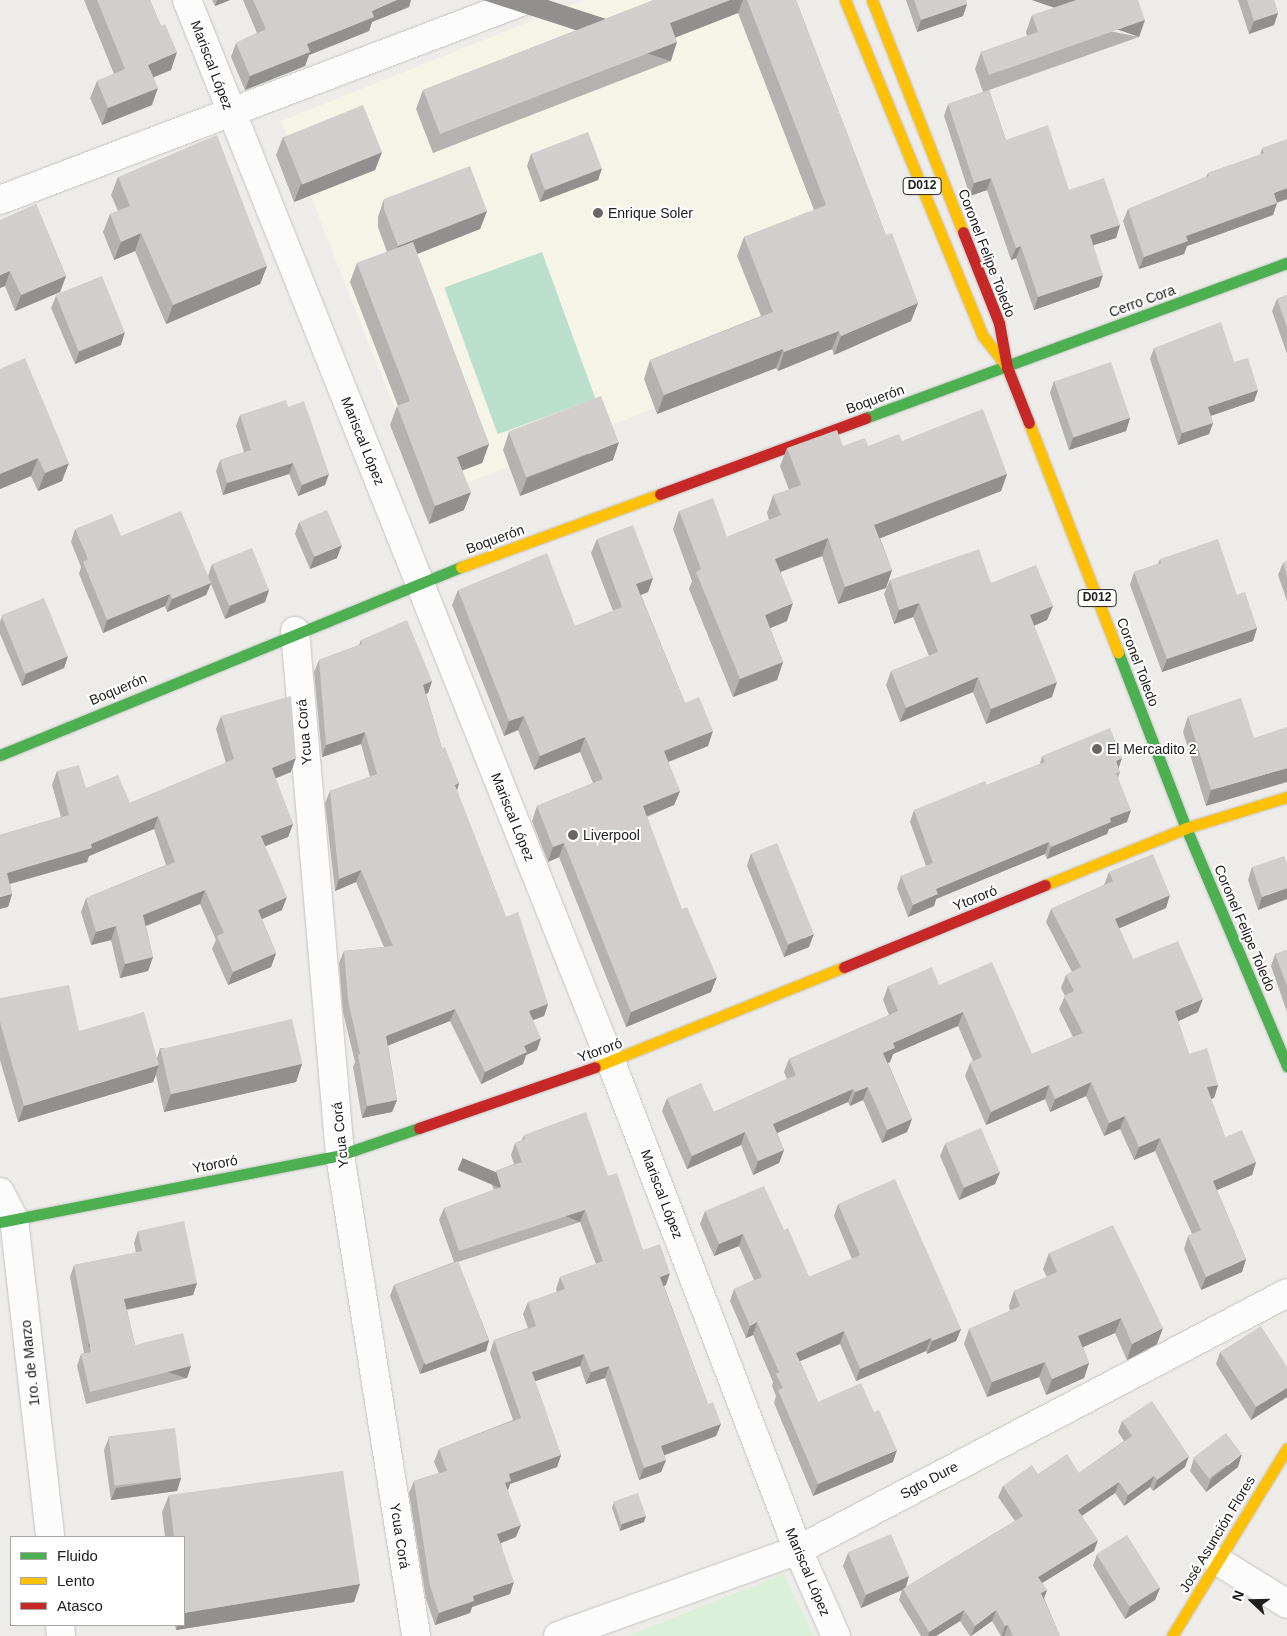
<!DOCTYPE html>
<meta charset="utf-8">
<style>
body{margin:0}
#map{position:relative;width:1287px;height:1636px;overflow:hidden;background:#eeece9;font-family:Helvetica,sans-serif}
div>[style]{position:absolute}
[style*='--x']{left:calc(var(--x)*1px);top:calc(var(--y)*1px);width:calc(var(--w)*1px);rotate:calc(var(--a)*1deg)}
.education>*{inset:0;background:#f6f4e7}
.park>*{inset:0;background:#dbf0d8}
.pitch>*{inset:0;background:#badfcc;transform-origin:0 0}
.roads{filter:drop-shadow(0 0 1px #c4c3c1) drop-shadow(0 0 1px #c4c3c1)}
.street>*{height:28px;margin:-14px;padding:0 14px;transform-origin:14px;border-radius:14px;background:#fcfcfc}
.fast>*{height:11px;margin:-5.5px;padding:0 5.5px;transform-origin:5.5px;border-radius:5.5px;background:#4caf50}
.slow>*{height:11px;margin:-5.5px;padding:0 5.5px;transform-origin:5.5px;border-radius:5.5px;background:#ffc107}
.jam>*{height:11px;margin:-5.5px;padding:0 5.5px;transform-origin:5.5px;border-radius:5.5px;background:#c62828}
.wall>*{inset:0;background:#b4b1af}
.shaded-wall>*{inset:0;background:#92908f;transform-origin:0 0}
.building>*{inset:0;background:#d1cecc;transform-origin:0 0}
.dots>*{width:14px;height:14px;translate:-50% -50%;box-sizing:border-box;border:2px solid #fff;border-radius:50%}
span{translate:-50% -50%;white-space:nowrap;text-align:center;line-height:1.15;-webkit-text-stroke:4px #fff;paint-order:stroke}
.shield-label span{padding:1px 4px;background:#fff;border:1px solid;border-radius:4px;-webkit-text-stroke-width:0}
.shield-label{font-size:12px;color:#202020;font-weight:700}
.street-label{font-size:14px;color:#202020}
.poi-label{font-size:14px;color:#202020}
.left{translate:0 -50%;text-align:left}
.legend{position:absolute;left:10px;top:1536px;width:175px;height:90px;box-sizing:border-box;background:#fff;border:1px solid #a6a6a6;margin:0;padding:6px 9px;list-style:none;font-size:15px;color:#202020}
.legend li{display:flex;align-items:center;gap:10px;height:25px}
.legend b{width:25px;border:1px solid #a6a6a6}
.north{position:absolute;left:1227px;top:1576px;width:50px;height:50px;-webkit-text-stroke:4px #fff;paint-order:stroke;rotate:291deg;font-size:14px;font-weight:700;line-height:20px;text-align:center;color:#202020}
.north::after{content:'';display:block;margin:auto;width:18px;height:22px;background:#202020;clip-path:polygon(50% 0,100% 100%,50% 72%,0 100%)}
</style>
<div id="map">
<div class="education">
<div style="clip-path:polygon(584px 0,794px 0,914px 304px,430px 498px,281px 121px)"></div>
</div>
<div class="park">
<div style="clip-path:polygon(784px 1574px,814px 1636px,627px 1636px)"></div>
</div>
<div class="pitch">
<div style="left:542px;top:252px;width:156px;height:104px;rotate:70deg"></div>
</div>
<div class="roads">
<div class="street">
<div style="--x:187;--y:0;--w:1144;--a:68.24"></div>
<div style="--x:611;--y:1062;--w:523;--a:69.03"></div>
<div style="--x:798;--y:1550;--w:94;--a:66.2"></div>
<div style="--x:0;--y:200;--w:563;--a:-20.82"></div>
<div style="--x:295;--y:631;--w:526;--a:85.09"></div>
<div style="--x:340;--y:1155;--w:487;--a:81"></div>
<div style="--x:0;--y:1192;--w:30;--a:63"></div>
<div style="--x:14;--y:1219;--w:320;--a:83.5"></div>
<div style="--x:1218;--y:1561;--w:81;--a:31.9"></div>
<div style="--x:60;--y:1625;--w:11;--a:85"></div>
<div style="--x:558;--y:1636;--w:255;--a:-19.7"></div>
<div style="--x:798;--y:1550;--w:552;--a:-27.72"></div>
</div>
<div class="fast">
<div style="--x:865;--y:418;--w:450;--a:-20.2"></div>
<div style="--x:1118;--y:652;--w:189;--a:68.9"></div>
<div style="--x:1186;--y:828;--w:259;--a:67"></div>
<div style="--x:0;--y:755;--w:498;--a:-22.2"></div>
<div style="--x:0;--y:1222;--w:347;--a:-11.1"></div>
<div style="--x:340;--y:1155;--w:83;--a:-18.9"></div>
</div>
<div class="slow">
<div style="--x:845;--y:0;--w:363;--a:67.7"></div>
<div style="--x:983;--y:336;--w:36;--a:52"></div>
<div style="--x:872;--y:0;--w:249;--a:68.6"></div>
<div style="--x:1029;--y:423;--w:246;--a:68.8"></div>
<div style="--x:461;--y:567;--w:212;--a:-20.1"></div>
<div style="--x:1045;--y:885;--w:152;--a:-22"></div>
<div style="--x:1186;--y:828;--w:106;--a:-17.1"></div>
<div style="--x:595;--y:1067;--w:268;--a:-21.9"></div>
<div style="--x:1172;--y:1636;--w:220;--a:-58.5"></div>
</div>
<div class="jam">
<div style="--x:963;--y:232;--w:98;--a:68.4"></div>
<div style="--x:999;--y:323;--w:45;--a:79.7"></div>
<div style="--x:1007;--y:367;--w:60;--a:68.6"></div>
<div style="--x:660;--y:494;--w:219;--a:-20.3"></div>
<div style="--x:844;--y:967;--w:217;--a:-22.2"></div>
<div style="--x:419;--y:1128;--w:186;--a:-19.1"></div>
</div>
</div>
<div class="wall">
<div style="clip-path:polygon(84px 0,150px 0,161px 26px,171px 70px,154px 77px,152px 105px,102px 125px,90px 98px,97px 81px,114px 74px)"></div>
<div style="clip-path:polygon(212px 0,230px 0,215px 6px)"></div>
<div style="clip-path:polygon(243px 0,411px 0,409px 7px,372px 22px,369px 31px,309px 55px,305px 66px,245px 90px,231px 57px,236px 43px,257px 33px)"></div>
<div style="clip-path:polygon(654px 0,796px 0,886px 235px,918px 303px,911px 321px,834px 355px,832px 349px,778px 371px,776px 368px,657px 414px,644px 379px,650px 360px,761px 316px,737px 256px,744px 237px,814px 210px,738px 13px,676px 37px,671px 61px,433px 153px,416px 109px,423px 90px)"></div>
<div style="clip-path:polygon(906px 0,966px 0,967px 4px,963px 16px,917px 32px)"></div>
<div style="clip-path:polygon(1238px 0,1274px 0,1278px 13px,1274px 25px,1249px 34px)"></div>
<div style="clip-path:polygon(1032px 15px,1139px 37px,989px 90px,1006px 140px,1069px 190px,1120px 225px,1116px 238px,1093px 245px,1099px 287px,1034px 310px,1016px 258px,1011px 260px,987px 190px,970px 196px,944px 116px,948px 104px,983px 92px,975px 69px,981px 52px,1027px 36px,1026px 32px)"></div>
<div style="clip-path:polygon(283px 137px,382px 152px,375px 170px,294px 202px,276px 155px)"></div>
<div style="clip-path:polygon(1262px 148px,1287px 199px,1277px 203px,1273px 215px,1187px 246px,1184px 254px,1139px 269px,1123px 221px,1128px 209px,1206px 177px,1208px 173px,1260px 155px)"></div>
<div style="clip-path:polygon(531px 154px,602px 168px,598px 180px,540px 202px,527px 166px)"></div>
<div style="clip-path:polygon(118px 177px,267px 266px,260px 284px,166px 324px,135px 251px,114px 260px,103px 232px,110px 214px,118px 211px,111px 195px)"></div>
<div style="clip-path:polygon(384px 199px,487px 211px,480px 229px,417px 254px,489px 444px,482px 463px,462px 470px,464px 510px,429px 524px,390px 425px,397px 406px,398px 406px,350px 282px,357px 263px,387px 252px,378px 227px,378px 217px)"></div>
<div style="clip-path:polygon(36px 204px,66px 276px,60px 292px,15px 311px,5px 286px,0 288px)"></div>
<div style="clip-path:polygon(1287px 295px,1287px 354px,1272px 311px,1277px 299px)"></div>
<div style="clip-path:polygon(56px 296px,121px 345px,75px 364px,51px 308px)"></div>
<div style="clip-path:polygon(1154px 348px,1234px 362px,1258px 390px,1254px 401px,1211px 416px,1213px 423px,1209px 434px,1178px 445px,1150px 359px)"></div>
<div style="clip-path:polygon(0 369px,62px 481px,38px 491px,31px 476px,0 489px)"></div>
<div style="clip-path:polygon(1054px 381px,1130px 418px,1126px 431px,1069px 450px,1050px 393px)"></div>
<div style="clip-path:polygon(288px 407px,325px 485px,298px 496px,289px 474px,223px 495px,216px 471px,220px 460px,244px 452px,236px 426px,240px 415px)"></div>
<div style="clip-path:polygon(509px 432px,613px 460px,520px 496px,503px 450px)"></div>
<div style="clip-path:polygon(902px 441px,1007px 474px,1001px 491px,880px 538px,892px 570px,886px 588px,838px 604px,822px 556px,781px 572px,787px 621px,770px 628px,783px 662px,777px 680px,733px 697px,689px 589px,692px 581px,673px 529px,679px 511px,727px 537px,769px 520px,767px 513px,773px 495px,789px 490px,780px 466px,787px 448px,868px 446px)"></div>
<div style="clip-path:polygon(299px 522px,337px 558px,310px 569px,295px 534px)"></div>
<div style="clip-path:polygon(75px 529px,121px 536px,208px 576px,212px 564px,269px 590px,265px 602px,225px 619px,211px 584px,206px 595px,167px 612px,165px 606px,103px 633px,79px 574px,81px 567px,71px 542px)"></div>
<div style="clip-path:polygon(597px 539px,653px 578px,648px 592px,641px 595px,685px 703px,708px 746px,668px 762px,680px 791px,674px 805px,647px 817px,711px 992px,626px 1027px,559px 857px,548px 862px,532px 821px,537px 806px,593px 783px,580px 752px,534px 770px,518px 730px,504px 736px,452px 605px,458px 590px,575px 626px,613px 611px,591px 553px)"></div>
<div style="clip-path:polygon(1160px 559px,1237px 595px,1257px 628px,1253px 641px,1162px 672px,1130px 585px,1134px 572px,1158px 564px)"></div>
<div style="clip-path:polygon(1287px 561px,1287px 601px,1278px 575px,1283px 563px)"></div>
<div style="clip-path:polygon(890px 580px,991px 583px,1053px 606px,1047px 620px,1034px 626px,1052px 697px,986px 724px,973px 692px,900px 722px,886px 685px,891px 671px,929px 656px,913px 617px,894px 624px,884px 594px)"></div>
<div style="clip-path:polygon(2px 616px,68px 656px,64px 668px,22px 686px,0 634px,0 622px)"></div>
<div style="clip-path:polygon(361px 640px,432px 681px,428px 693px,426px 694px,442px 748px,459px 783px,457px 791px,506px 917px,548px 1004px,544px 1016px,533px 1020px,537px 1050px,526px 1055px,523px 1064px,481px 1084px,450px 1021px,388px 1045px,397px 1100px,392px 1112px,362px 1118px,353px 1067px,355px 1062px,343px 1012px,339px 963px,344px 951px,384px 947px,356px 882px,335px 891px,325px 803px,330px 791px,370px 777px,361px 744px,322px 757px,314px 672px,319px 660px,359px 645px)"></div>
<div style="clip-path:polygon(221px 716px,291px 772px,275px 778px,293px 824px,288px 837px,265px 846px,282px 910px,262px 919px,276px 953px,271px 967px,228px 985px,212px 949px,216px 940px,200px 904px,146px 926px,153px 957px,148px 971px,120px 978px,111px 940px,91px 945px,81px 912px,86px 898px,166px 865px,154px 829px,89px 856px,87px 862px,10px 884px,12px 894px,8px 907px,0 835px,61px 817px,52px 785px,57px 771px,86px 788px,130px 803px,226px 763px,216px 729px)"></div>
<div style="clip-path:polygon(1188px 716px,1254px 738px,1206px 806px,1183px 732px)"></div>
<div style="clip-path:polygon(1042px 756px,1118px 769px,1120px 772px,1118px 778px,1127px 822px,1109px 829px,1107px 834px,1047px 859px,1045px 854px,936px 899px,934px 906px,908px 917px,897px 888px,901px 876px,926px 866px,910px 822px,914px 810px,987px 785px,1040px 764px)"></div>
<div style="clip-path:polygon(751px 853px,809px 947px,784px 957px,747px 866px)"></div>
<div style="clip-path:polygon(1287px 863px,1258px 910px,1248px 880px,1252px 867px)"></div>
<div style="clip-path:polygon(1109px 872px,1166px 908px,1119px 928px,1133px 959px,1198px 1012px,1178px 1021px,1189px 1054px,1218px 1085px,1214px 1098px,1211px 1099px,1225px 1137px,1256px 1162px,1252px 1175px,1217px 1190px,1246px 1259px,1242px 1272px,1201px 1290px,1184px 1249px,1188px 1236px,1192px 1234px,1155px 1151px,1134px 1160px,1120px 1129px,1104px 1136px,1086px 1096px,1050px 1112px,1045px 1099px,986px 1125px,965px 1076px,970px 1063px,973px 1061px,958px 1026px,893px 1054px,890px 1062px,888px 1063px,912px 1119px,907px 1132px,882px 1143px,863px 1100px,850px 1106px,848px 1102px,777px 1133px,784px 1150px,779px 1163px,753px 1175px,741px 1145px,687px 1169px,662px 1111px,667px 1098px,714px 1112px,787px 1079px,784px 1072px,789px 1059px,889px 1015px,883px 1000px,888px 986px,939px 985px,1032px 1054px,1073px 1037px,1059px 1009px,1065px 996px,1061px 988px,1066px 975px,1072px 972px,1046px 922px,1051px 909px,1104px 885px)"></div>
<div style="clip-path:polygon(1287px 950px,1287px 1012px,1271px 966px,1275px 954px)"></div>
<div style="clip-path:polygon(0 998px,79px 1031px,157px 1058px,160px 1048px,302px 1064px,296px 1082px,164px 1112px,156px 1075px,153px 1082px,18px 1122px,0 1060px)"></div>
<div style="clip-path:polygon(524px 1135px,608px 1176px,643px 1250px,666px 1285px,664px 1286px,708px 1404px,721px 1424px,716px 1436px,664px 1455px,666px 1460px,661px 1472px,639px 1480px,605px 1378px,586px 1384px,580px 1366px,535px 1381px,561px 1455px,557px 1467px,510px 1484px,508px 1490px,516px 1537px,501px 1543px,510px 1594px,472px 1607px,470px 1613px,435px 1625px,426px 1599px,409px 1493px,414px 1481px,439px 1473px,434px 1462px,439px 1449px,513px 1420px,490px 1353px,494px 1340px,528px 1328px,523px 1314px,528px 1302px,557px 1292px,556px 1289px,560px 1277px,596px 1264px,580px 1222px,458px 1262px,489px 1340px,486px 1351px,420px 1374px,390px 1296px,394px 1285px,454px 1262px,439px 1220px,444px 1208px,494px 1190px,491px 1183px,496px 1171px,514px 1164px,511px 1155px,515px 1143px,522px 1140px)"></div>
<div style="clip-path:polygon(945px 1144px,1000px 1172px,995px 1184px,959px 1200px,940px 1156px)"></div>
<div style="clip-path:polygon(838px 1204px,961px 1329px,956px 1341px,927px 1354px,926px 1351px,856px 1381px,840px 1344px,800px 1361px,818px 1402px,893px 1462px,813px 1496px,774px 1403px,776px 1396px,772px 1386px,773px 1382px,753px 1335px,746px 1338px,730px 1301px,734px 1289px,754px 1280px,739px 1246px,714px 1256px,700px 1224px,705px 1211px,784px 1230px,809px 1277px,852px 1259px,834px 1216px)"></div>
<div style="clip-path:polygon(138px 1231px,197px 1283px,193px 1295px,127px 1310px,135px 1345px,191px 1366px,187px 1378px,86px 1404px,77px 1366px,81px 1354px,84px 1353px,70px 1277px,74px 1265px,136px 1253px,134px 1243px)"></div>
<div style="clip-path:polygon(1049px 1253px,1157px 1344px,1127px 1360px,1115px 1333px,1083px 1347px,1089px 1363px,1084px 1378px,1046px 1395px,1039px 1377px,987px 1397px,964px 1344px,969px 1329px,1010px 1311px,1009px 1306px,1014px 1291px,1047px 1277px,1043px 1269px)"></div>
<div style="clip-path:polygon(1220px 1352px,1287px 1367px,1287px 1397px,1251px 1420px,1216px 1364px)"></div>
<div style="clip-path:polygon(1122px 1421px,1185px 1467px,1153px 1491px,1150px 1487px,1124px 1506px,1115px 1493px,1082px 1516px,1094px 1551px,1042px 1583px,1047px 1590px,1044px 1598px,1060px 1636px,1001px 1636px,992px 1621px,971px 1636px,970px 1636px,960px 1621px,936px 1636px,921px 1636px,899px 1600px,902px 1590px,861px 1608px,843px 1566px,848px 1553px,909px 1576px,906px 1587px,1015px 1521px,998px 1497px,1003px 1486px,1038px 1474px,1079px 1473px,1124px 1441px,1118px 1432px)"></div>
<div style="clip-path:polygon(109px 1437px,181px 1478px,177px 1491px,111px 1500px,104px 1450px)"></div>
<div style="clip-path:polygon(1194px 1458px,1238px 1467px,1206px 1492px,1190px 1471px)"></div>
<div style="clip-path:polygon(169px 1495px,360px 1584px,354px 1602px,176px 1630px,175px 1625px,184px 1625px,184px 1537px,165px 1537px,162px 1512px)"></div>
<div style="clip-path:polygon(614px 1502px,644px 1522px,620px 1531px,612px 1508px)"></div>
<div style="clip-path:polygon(1097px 1554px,1160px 1588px,1155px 1600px,1125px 1619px,1093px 1566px)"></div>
</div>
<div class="shaded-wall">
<div style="clip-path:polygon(217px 0,230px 0,215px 6px)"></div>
<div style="clip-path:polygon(397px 0,411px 0,409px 7px,372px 22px,369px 31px,309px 55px,305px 66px,245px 90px,250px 76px,307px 44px,372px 11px)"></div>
<div style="clip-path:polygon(730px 0,743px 0,738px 13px,664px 42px,670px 23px)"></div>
<div style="clip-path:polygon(967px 4px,963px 16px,917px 32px,921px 20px)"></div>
<div style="clip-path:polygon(1278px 13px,1274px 25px,1249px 34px,1254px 21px)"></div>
<div style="left:1145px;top:20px;width:18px;height:165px;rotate:109deg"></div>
<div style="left:677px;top:42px;width:20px;height:254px;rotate:108deg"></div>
<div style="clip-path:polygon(177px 52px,171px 70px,142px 82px,148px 65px)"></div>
<div style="clip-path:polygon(158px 88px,152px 105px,102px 125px,108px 108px)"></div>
<div style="clip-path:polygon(382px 152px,375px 170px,294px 202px,301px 184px)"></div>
<div style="clip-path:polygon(602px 168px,598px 180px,540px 202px,545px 190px)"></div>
<div style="clip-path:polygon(991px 178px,987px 190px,970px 196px,974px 183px)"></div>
<div style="clip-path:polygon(1287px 188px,1287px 199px,1269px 205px,1274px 193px)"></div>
<div style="clip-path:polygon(1277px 203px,1273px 215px,1187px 246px,1184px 254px,1139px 269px,1144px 257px,1186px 236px)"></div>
<div style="clip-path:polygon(487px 211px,480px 229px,392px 264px,398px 246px)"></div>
<div style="clip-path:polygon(1120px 225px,1116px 238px,1085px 248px,1090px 235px)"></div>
<div style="clip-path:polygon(141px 233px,135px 251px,114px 260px,121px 242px)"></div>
<div style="clip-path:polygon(1021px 246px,1016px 258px,1011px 260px,1016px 248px)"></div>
<div style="clip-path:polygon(267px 266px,260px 284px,166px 324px,173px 305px)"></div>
<div style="clip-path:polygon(10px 271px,5px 286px,0 288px,0 275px)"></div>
<div style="clip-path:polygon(1103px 275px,1099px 287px,1034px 310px,1038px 297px)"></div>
<div style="clip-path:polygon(66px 276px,60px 292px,15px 311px,21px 295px)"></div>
<div style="clip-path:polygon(918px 303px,911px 321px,834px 355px,841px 336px)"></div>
<div style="clip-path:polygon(839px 331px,832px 349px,778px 371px,784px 352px)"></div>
<div style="clip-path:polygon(125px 332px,121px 345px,75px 364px,79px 352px)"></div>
<div style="clip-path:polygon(783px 349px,776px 368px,657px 414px,664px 395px)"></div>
<div style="clip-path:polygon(1258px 390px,1254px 401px,1204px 418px,1208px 407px)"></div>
<div style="clip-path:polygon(1130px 418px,1126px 431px,1069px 450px,1073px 438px)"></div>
<div style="clip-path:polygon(1213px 423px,1209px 434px,1178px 445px,1182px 433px)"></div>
<div style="clip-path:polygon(619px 442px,613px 460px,520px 496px,527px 478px)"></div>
<div style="clip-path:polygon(489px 444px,482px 463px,451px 475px,457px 457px)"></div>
<div style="clip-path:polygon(38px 458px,31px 476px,0 489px,0 474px)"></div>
<div style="clip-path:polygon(69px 463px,62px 481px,38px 491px,45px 473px)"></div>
<div style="clip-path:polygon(293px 463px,289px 474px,223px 495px,227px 483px)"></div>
<div style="clip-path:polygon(329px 474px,325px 485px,298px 496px,302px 485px)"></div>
<div style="clip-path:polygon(1007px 474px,1001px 491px,868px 543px,874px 525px)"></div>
<div style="clip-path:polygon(471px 492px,464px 510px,429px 524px,435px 506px)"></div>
<div style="clip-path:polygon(828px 538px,822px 556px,769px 576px,775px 559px)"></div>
<div style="clip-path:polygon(342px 545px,337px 558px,310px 569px,314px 557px)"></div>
<div style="clip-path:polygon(892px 570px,886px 588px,838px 604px,845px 587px)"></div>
<div style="clip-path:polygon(653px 578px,648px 592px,631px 599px,636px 584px)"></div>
<div style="clip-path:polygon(211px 583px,206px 595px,167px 612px,172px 599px)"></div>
<div style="clip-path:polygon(269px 590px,265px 602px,225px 619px,230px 606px)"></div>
<div style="clip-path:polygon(170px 594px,165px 606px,103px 633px,107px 620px)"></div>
<div style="clip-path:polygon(793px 603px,787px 621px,759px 633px,765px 615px)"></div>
<div style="clip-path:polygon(919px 603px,913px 617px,894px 624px,899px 610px)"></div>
<div style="clip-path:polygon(1053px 606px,1047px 620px,1024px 630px,1030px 615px)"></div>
<div style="clip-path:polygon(1257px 628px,1253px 641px,1162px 672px,1167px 659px)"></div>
<div style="clip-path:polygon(68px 656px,64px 668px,22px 686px,26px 674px)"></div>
<div style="clip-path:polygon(783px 662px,777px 680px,733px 697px,740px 679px)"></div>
<div style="clip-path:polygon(978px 677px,973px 692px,900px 722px,906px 708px)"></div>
<div style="clip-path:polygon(432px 681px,428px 693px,419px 697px,423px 685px)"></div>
<div style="clip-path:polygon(1057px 682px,1052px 697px,986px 724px,991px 709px)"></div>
<div style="clip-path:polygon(524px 716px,518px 730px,504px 736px,509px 721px)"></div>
<div style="clip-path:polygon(713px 731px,708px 746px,658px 766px,664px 751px)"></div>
<div style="clip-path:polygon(365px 732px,361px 744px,322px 757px,326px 745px)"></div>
<div style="clip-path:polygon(585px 737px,580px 752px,534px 770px,540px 756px)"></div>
<div style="clip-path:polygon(296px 758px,291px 772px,267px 782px,272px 768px)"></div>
<div style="clip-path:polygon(1122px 758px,1118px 770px,1116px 761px)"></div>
<div style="clip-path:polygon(1287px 768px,1287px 782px,1206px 806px,1211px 790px)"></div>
<div style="clip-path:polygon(459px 783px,455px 796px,455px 785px)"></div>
<div style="clip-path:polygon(680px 791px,674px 805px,637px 820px,643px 806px)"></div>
<div style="clip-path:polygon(1131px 810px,1127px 822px,1109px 829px,1107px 834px,1047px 859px,1051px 847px,1110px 818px)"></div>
<div style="clip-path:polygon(158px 816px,154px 829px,89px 856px,87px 862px,2px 886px,7px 873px,91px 844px)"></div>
<div style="clip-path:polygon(293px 824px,288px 837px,256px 850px,261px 836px)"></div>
<div style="clip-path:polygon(1049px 842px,1045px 854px,936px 899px,934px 906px,908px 917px,913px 905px,936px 889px)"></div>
<div style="clip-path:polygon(564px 843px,559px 857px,548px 862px,553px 847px)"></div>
<div style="clip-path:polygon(361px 870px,356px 882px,335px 891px,339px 879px)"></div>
<div style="clip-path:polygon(1287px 888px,1287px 899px,1258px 910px,1262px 897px)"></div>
<div style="clip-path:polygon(205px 890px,200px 904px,138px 929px,143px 915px)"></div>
<div style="clip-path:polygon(12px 894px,8px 907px,0 909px,0 897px)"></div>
<div style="clip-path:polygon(1170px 895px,1166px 908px,1111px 932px,1115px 919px)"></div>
<div style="clip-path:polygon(287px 897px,282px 910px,253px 923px,258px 910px)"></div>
<div style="clip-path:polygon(116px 926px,111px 940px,91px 945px,96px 932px)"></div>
<div style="clip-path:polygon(814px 934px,809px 947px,784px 957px,788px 945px)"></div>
<div style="clip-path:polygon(276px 953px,271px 967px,228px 985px,233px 972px)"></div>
<div style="clip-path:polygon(153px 957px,148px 971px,120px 978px,125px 964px)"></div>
<div style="clip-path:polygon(717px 977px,711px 992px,626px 1027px,631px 1012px)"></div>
<div style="clip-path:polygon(1203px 999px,1198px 1012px,1170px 1025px,1175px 1011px)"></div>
<div style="clip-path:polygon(548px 1004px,544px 1016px,525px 1023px,529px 1011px)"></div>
<div style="clip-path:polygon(455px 1009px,450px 1021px,382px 1048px,386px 1036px)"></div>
<div style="clip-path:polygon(963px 1012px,958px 1026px,893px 1054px,890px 1062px,879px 1067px,883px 1053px,893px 1043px)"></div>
<div style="clip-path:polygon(541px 1038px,537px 1050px,526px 1055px,523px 1064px,481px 1084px,485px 1072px,524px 1046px)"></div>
<div style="clip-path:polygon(302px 1064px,296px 1082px,164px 1112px,171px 1094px)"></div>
<div style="clip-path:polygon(159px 1065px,153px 1082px,18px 1122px,24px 1106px)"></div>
<div style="clip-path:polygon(1091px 1082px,1086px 1096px,1050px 1112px,1055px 1099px)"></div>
<div style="clip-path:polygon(1049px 1085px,1045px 1099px,986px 1125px,991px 1112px)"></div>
<div style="clip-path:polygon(1218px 1085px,1214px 1098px,1203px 1101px,1207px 1087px)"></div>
<div style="clip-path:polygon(868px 1087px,863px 1100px,850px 1106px,855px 1092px)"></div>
<div style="clip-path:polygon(853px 1089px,848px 1102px,768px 1137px,773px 1124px)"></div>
<div style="clip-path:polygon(397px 1100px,392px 1112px,362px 1118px,367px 1106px)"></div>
<div style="clip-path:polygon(1125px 1116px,1120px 1129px,1104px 1136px,1109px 1123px)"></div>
<div style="clip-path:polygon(912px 1119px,907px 1132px,882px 1143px,887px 1130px)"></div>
<div style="clip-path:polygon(745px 1132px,741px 1145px,687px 1169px,692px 1156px)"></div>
<div style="clip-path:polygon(1160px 1138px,1155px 1151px,1134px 1160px,1139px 1147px)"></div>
<div style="clip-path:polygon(784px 1150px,779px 1163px,753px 1175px,758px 1161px)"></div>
<div style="clip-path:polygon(1256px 1162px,1252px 1175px,1208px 1194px,1213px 1181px)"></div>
<div style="clip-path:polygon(1000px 1172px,995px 1184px,959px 1200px,964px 1188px)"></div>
<div style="left:585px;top:1210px;width:13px;height:133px;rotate:113deg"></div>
<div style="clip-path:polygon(743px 1234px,739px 1246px,714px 1256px,719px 1244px)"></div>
<div style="clip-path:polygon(1246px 1259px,1242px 1272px,1201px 1290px,1206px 1277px)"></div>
<div style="clip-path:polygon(670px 1273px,666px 1285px,656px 1289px,660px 1277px)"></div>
<div style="clip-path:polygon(197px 1283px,193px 1295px,119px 1311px,124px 1299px)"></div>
<div style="clip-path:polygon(1121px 1318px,1115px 1333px,1072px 1352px,1078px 1336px)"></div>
<div style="clip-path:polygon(757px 1322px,753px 1335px,746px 1338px,750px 1326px)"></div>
<div style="clip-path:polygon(1163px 1328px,1157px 1344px,1127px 1360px,1132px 1344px)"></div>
<div style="clip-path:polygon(961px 1329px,956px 1341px,927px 1354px,932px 1341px)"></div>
<div style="clip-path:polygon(844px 1331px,840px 1344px,791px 1365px,796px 1353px)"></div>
<div style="clip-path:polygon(931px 1338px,926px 1351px,856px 1381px,860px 1369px)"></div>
<div style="clip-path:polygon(489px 1340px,486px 1351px,420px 1374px,424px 1363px)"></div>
<div style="clip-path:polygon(584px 1354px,580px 1366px,527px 1384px,532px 1372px)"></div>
<div style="clip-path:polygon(1045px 1362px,1039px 1377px,987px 1397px,992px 1382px)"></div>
<div style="clip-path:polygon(1089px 1363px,1084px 1378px,1046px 1395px,1052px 1379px)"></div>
<div style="left:191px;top:1366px;width:13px;height:104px;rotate:108deg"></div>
<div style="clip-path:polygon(609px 1366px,605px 1378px,586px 1384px,591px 1372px)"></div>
<div style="clip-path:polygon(1287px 1388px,1287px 1397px,1251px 1420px,1256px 1407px)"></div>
<div style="clip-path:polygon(721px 1424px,716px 1436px,657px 1458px,661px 1446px)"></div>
<div style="clip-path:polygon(897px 1450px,893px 1462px,813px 1496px,818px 1484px)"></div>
<div style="clip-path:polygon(1242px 1454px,1238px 1467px,1206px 1492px,1211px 1479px)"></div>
<div style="clip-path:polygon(561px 1455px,557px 1467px,510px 1484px,507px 1493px,501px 1495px,509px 1474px)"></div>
<div style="clip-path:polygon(1189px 1456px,1185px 1467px,1153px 1491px,1157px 1480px)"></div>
<div style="clip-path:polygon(666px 1460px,661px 1472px,639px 1480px,644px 1468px)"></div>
<div style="clip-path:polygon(1154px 1476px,1150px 1487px,1124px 1506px,1128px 1495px)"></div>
<div style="clip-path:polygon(181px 1478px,177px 1491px,111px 1500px,116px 1488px)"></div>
<div style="clip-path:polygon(1119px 1482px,1115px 1493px,1074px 1521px,1078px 1510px)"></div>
<div style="clip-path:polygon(646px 1516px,644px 1522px,620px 1531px,622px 1524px)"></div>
<div style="clip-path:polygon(521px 1525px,516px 1537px,493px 1546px,497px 1534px)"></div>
<div style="clip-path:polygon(1098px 1540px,1094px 1551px,1034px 1588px,1038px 1577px)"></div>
<div style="clip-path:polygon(909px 1576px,905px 1589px,903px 1589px,902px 1590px,861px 1608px,866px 1595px)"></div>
<div style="clip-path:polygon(514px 1582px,510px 1594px,472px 1607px,470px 1613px,435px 1625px,439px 1613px,473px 1596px)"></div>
<div style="clip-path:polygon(360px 1584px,354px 1602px,176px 1630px,178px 1625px,184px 1625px,184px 1613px)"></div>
<div style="clip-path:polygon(1160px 1588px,1155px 1600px,1125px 1619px,1130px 1606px)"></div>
<div style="clip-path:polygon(1047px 1590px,1043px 1601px,1041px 1593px)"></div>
<div style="clip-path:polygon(964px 1610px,960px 1621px,936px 1636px,928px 1636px,929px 1632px)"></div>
<div style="clip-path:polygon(996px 1610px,992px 1621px,971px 1636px,975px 1626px)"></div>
<div style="clip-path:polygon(1008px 1625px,1004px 1636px,1002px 1636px,1005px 1626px)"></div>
</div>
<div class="building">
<div style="clip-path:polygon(97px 0,150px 0,161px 26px,165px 24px,177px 52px,148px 65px,158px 88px,108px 108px,97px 81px,125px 69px)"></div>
<div style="clip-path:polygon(253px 0,397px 0,372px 11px,374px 17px,307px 44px,310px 52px,250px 76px,236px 43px,266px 29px)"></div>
<div style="clip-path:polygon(654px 0,730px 0,670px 23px,677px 42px,440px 134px,423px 90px)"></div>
<div style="clip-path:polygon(747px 0,796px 0,886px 235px,892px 233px,918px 303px,841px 336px,839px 331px,784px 352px,783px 349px,664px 395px,650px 360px,773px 312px,744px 237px,826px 205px)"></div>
<div style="clip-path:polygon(914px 0,966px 0,967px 4px,921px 20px)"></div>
<div style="clip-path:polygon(1076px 0,1138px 0,1145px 20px,989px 75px,981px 52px,1038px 32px,1032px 15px)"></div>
<div style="clip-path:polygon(1247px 0,1274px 0,1278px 13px,1254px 21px)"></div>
<div style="clip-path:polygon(989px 90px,1006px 140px,1048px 125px,1069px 190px,1104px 178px,1120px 225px,1090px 235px,1103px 275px,1038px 297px,1021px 246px,1016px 248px,991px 178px,974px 183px,948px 104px)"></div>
<div style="left:363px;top:105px;width:51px;height:86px;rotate:68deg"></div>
<div style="left:588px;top:132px;width:39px;height:61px;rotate:69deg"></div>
<div style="clip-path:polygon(217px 135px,267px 266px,173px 305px,141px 233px,121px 242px,110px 214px,130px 206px,118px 177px)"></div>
<div style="clip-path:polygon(1287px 139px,1287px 188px,1274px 193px,1277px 203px,1186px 236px,1188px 241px,1144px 257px,1128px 209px,1209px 176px,1208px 173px,1264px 153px,1262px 148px)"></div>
<div style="clip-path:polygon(470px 166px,487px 211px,398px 246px,384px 209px,384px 199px)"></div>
<div style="clip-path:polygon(36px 204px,66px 276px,21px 295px,10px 271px,0 275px,0 220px)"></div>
<div style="clip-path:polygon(413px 242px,489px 444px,457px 457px,471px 492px,435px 506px,397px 406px,410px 401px,357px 263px)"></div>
<div style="left:102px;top:276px;width:61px;height:50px;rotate:68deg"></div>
<div style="clip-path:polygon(1287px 295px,1287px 328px,1277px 299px)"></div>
<div style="clip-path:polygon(1221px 322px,1234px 362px,1248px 358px,1258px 390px,1208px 407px,1213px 423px,1182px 433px,1154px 348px)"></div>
<div style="clip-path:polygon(25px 358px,69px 463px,45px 473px,38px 458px,0 474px,0 369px)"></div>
<div style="left:1111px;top:362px;width:59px;height:60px;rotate:71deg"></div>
<div style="left:601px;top:396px;width:49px;height:99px;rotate:69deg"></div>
<div style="clip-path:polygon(286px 400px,288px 407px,304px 401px,329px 474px,302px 485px,293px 463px,227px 483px,220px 460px,251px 450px,240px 415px)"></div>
<div style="clip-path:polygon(983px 409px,1007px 474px,874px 525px,892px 570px,845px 587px,828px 538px,775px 559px,793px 603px,765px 615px,783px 662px,740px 679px,696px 572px,701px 569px,679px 511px,713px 498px,727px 537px,781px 515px,773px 495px,801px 485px,787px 448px,837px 430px,843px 446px,865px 438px,868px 446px,899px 434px,902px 441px)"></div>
<div style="left:327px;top:510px;width:38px;height:30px;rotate:67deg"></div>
<div style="clip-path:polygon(181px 511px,211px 583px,172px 599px,170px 594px,107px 620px,83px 562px,88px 559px,75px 529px,112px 514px,121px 536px)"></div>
<div style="clip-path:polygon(633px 525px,653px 578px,636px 584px,685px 703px,699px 697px,713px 731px,664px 751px,680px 791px,643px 806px,682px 909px,687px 907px,717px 977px,631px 1012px,564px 843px,553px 847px,537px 806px,603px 779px,585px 737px,540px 756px,524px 716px,509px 721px,458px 590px,547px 553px,575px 626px,622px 607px,597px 539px)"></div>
<div style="clip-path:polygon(1218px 539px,1237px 595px,1245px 592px,1257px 628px,1167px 659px,1134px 572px,1161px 563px,1160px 559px)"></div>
<div style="left:252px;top:548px;width:45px;height:43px;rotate:68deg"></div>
<div style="clip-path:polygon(979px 549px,991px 583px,1036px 565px,1053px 606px,1030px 615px,1057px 682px,991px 709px,978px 677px,906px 708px,891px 671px,938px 652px,919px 603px,899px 610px,890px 580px)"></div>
<div style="clip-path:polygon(1287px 561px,1287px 576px,1283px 563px)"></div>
<div style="left:44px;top:598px;width:63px;height:46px;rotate:68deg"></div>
<div style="clip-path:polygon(407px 620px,432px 681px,423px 685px,442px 748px,445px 747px,459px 783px,455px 785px,506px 917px,518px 912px,548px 1004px,529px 1011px,541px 1038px,524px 1046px,527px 1052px,485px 1072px,455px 1009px,386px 1036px,397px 1100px,367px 1106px,358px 1054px,360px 1054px,348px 1000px,344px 951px,393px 946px,361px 870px,339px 879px,330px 791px,377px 774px,365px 732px,326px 745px,319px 660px,362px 644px,361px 640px)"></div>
<div style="clip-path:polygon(291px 696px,296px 758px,272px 768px,293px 824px,261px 836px,287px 897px,258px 910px,276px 953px,233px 972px,217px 936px,224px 933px,205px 890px,143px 915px,153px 957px,125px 964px,116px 926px,96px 932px,86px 898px,175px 862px,158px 816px,91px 844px,92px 848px,7px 873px,12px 894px,0 897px,0 835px,69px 815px,57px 771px,79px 765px,86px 788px,118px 775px,130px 803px,234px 759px,221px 716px)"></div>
<div style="clip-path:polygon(1241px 698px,1254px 738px,1287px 727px,1287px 768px,1211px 790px,1188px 716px)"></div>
<div style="clip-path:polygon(1110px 728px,1122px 758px,1116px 761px,1120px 772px,1116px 773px,1131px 810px,1110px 818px,1111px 822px,1051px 847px,1049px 842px,936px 889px,938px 894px,913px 905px,901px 876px,933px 863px,914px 810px,985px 781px,987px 785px,1045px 762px,1042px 756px)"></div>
<div style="left:777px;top:843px;width:98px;height:28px;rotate:68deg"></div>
<div style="clip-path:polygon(1153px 854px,1170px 895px,1115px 919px,1133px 959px,1178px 941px,1203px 999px,1175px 1011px,1189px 1054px,1207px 1048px,1218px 1085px,1207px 1087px,1225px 1137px,1242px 1130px,1256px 1162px,1213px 1181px,1246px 1259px,1206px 1277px,1188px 1236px,1201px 1230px,1160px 1138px,1139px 1147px,1125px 1116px,1109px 1123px,1091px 1082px,1055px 1099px,1049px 1085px,991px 1112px,970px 1063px,982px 1057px,963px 1012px,893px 1043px,895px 1048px,883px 1053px,912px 1119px,887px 1130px,868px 1087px,855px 1092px,853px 1089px,773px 1124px,784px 1150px,758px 1161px,745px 1132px,692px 1156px,667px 1098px,701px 1083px,714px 1112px,796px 1075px,789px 1059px,898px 1011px,888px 986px,932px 967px,939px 985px,992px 962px,1032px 1054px,1083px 1033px,1064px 996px,1074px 991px,1066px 975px,1081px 967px,1051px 909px,1113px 881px,1109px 872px)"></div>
<div style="clip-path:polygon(1284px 856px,1287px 863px,1287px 888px,1262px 897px,1252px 867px)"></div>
<div style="clip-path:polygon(1287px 950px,1287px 986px,1275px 954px)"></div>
<div style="clip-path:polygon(69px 985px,79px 1031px,144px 1012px,159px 1065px,24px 1106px,0 1022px,0 998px)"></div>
<div style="left:292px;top:1019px;width:46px;height:135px;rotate:77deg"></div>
<div style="clip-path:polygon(586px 1112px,608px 1176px,617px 1173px,643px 1250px,660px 1244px,670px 1273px,660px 1277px,708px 1404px,713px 1402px,721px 1424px,661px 1446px,666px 1460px,644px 1468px,609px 1366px,591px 1372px,584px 1354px,532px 1372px,561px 1455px,509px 1474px,511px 1481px,505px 1483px,521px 1525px,497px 1534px,514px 1582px,473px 1596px,474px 1601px,439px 1613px,430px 1586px,414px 1481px,447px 1471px,439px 1449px,521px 1418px,494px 1340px,536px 1326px,528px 1302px,565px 1289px,560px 1277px,603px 1261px,585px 1210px,459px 1251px,444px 1208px,501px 1187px,496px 1171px,522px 1162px,515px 1143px,525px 1139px,524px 1135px)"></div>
<div style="left:981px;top:1128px;width:48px;height:39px;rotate:67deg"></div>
<div style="clip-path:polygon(895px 1179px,961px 1329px,932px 1341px,931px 1338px,860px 1369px,844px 1331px,796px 1353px,818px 1402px,861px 1383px,874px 1412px,879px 1410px,897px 1450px,818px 1484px,778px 1390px,783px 1388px,776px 1374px,779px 1372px,757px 1322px,750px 1326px,734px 1289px,762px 1277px,743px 1234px,719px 1244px,705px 1211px,764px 1186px,784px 1230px,788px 1228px,809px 1277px,860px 1255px,838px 1204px)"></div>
<div style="clip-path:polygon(184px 1221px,197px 1283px,124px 1299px,135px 1345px,183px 1333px,191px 1366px,90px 1392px,81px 1354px,91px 1352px,74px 1265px,142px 1251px,138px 1231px)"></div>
<div style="clip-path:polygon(1113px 1225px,1163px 1328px,1132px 1344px,1121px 1318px,1078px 1336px,1089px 1363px,1052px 1379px,1045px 1362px,992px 1382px,969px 1329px,1020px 1306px,1014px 1291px,1057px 1272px,1049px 1253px)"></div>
<div style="left:458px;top:1261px;width:85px;height:68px;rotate:69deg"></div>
<div style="clip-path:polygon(1261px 1326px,1287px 1367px,1287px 1388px,1256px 1407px,1220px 1352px)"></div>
<div style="clip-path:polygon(1152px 1401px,1189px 1456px,1157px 1480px,1154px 1476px,1128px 1495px,1119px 1482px,1078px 1510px,1098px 1540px,1038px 1577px,1047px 1590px,1041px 1593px,1060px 1636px,1013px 1636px,1008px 1625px,1005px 1626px,996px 1610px,975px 1626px,964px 1610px,929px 1632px,903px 1589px,1023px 1516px,1003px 1486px,1032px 1465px,1038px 1474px,1067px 1454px,1079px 1473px,1132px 1436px,1122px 1421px)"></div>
<div style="left:175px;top:1428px;width:50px;height:67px;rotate:83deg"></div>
<div style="left:1226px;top:1433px;width:26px;height:41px;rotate:53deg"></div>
<div style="clip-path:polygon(343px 1471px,360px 1584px,184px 1613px,184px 1537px,174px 1537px,169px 1495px)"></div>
<div style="left:638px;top:1493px;width:24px;height:26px;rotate:71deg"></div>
<div style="left:891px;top:1534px;width:46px;height:47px;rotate:67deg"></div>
<div style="left:1127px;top:1535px;width:62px;height:36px;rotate:58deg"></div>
</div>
<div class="dots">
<div style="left:598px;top:213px;background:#686766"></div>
<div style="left:1097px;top:749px;background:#686766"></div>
<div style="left:573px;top:835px;background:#686766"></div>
</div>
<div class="shield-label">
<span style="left:922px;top:186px">D012</span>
<span style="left:1097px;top:598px">D012</span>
</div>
<div class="street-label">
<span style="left:212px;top:65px;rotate:69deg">Mariscal López</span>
<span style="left:987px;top:253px;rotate:69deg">Coronel Felipe Toledo</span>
<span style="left:1142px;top:301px;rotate:-20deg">Cerro Cora</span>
<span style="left:875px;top:399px;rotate:-20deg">Boquerón</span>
<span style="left:363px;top:441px;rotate:68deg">Mariscal López</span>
<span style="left:495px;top:539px;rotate:-20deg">Boquerón</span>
<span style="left:1138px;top:662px;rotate:69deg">Coronel Toledo</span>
<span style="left:118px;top:689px;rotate:-23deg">Boquerón</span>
<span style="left:304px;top:732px;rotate:-95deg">Ycua Corá</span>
<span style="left:513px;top:817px;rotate:68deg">Mariscal López</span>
<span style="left:975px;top:898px;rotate:-22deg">Ytororó</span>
<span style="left:1245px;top:928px;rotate:67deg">Coronel Felipe Toledo</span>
<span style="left:600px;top:1050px;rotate:-20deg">Ytororó</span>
<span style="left:340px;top:1135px;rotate:-96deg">Ycua Corá</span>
<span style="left:215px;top:1164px;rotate:-11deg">Ytororó</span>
<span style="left:662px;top:1194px;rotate:69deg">Mariscal López</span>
<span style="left:30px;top:1363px;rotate:-96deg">1ro. de Marzo</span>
<span style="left:929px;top:1480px;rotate:-28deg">Sgto Dure</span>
<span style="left:1217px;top:1534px;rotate:-59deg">José Asunción Flores</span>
<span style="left:400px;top:1536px;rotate:81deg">Ycua Corá</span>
<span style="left:808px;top:1572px;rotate:67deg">Mariscal López</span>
</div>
<div class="poi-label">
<span class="left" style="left:608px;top:213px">Enrique Soler</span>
<span class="left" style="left:1107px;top:749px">El Mercadito 2</span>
<span class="left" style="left:583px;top:835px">Liverpool</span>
</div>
<ul class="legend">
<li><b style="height:6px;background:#4caf50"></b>Fluido</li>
<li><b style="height:6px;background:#ffc107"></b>Lento</li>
<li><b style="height:6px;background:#c62828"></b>Atasco</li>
</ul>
<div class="north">N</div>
</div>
